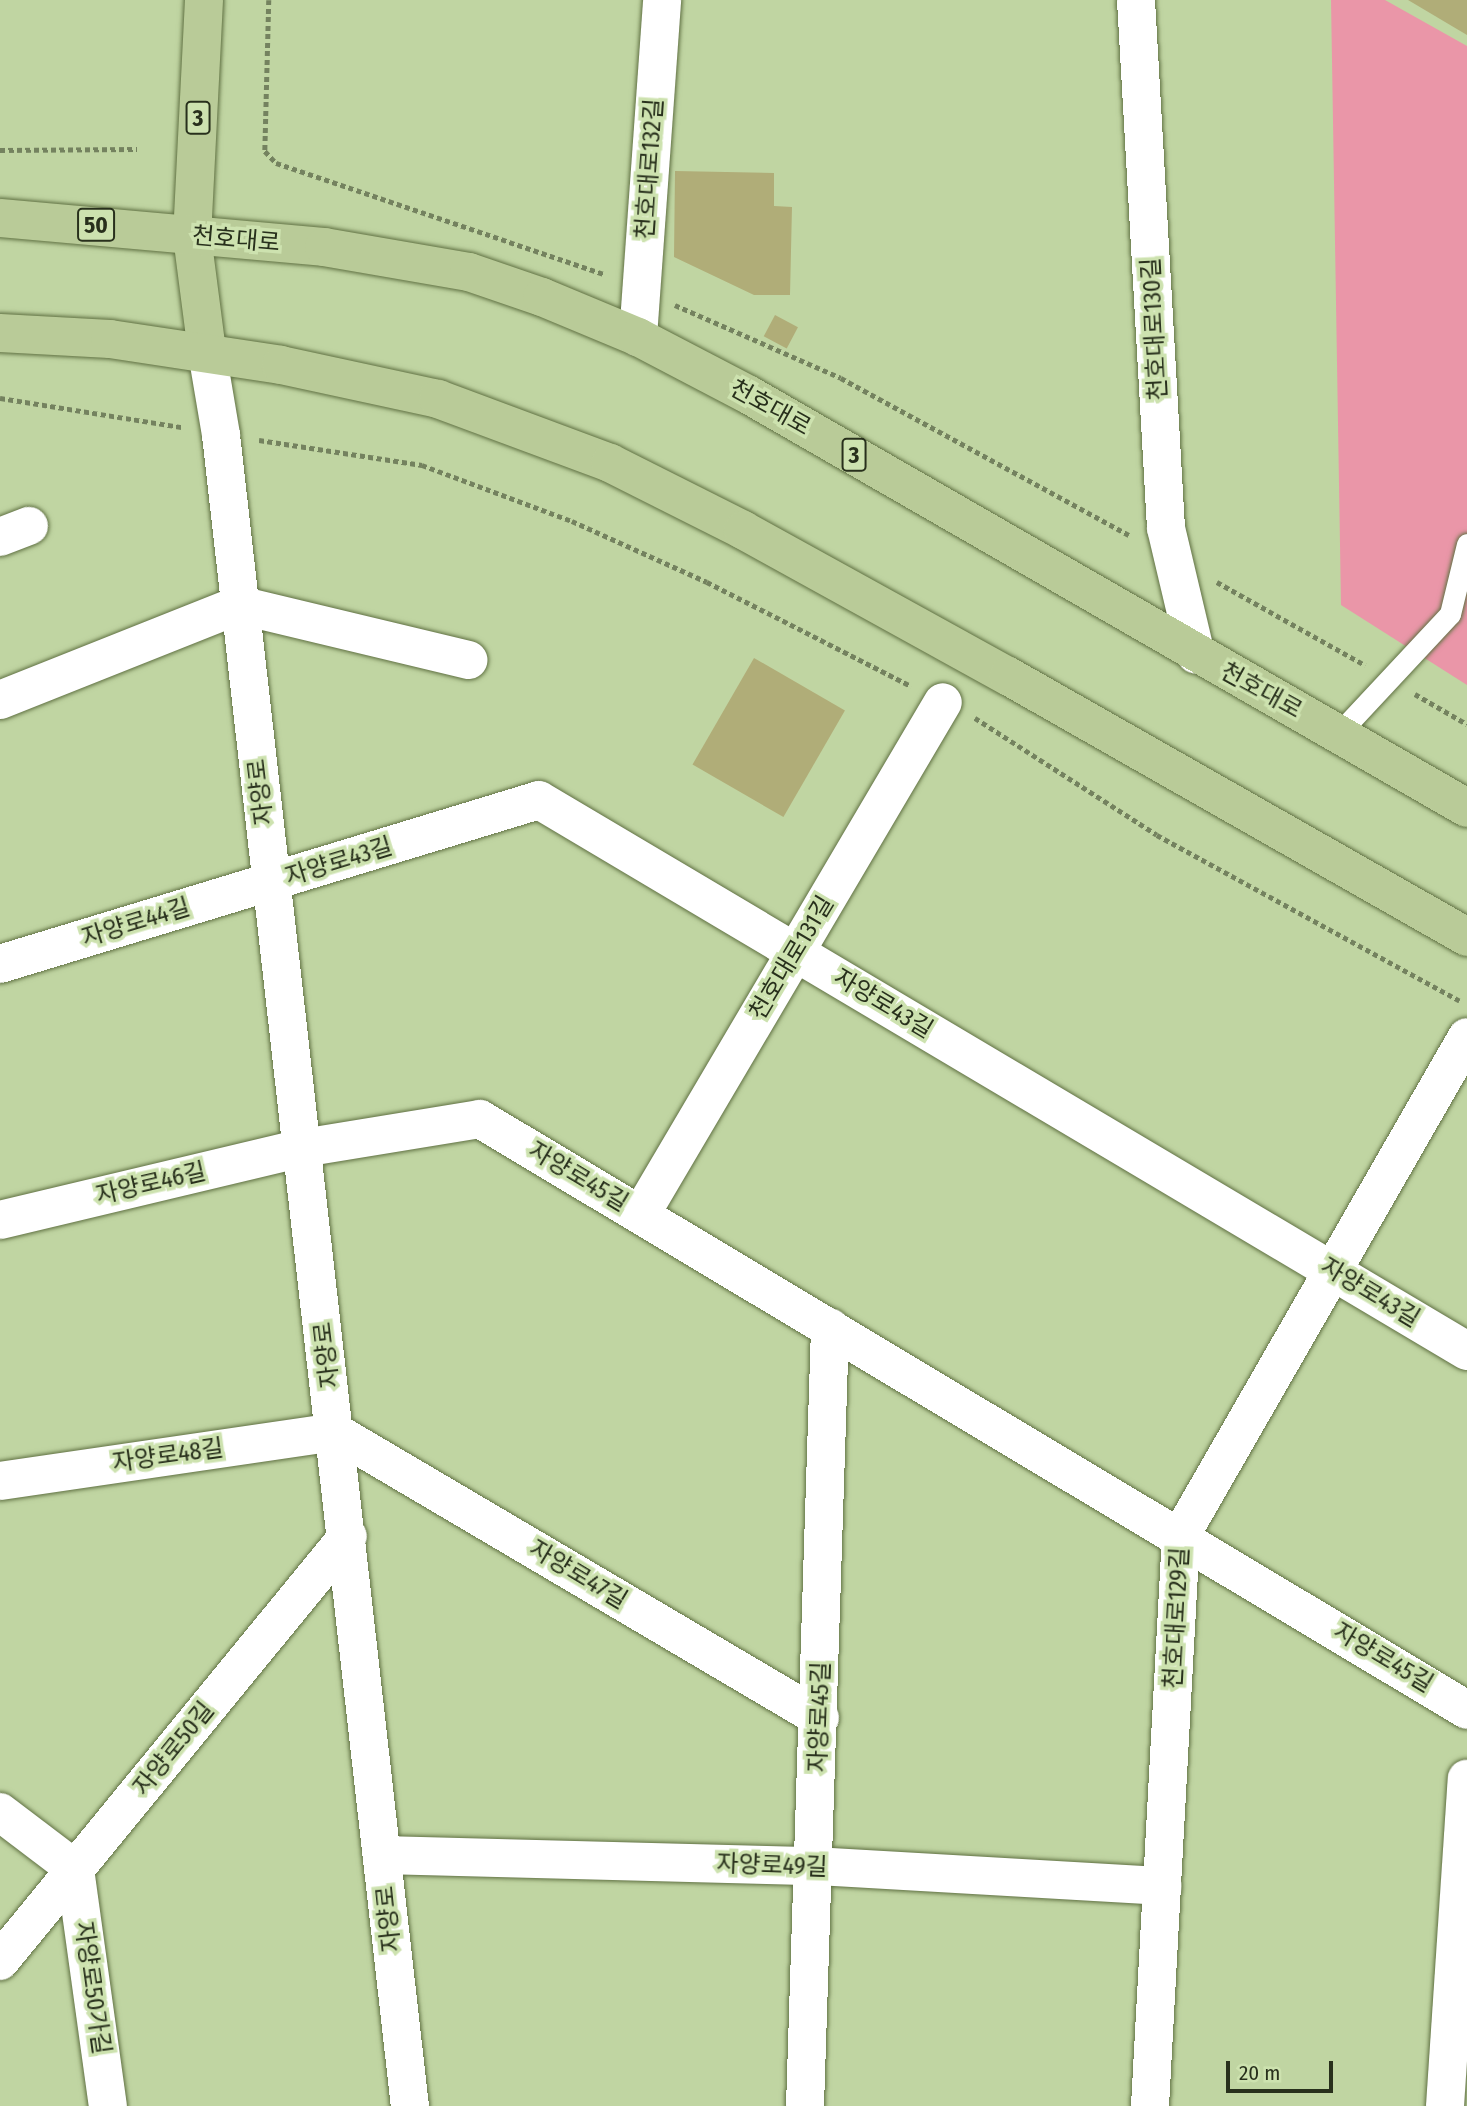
<!DOCTYPE html>
<meta charset="utf-8">
<style>
body{margin:0}
#map{position:relative;width:1467px;height:2106px;overflow:hidden;background:#c0d5a2;font-family:"Fira Sans Condensed","Noto Sans KR",sans-serif}
div>[style]{position:absolute}
[style*='--x']{left:calc(var(--x)*1px);top:calc(var(--y)*1px);width:calc(var(--w)*1px);rotate:calc(var(--a)*1deg)}
.green>*{inset:0;background:#ea96a8}
.building>*{inset:0;background:#b0ad78;transform-origin:0 0}
.path>*{height:4.5px;margin-top:-2.25px;transform-origin:0;background:repeating-linear-gradient(90deg,#74825f 0 5px,transparent 0 8.5px)}
.roads{filter:drop-shadow(0 0 2px #607143) drop-shadow(0 0 2px #607143)}
.service>*{height:21px;margin:-10.5px;padding:0 10.5px;transform-origin:10.5px;border-radius:10.5px;background:#fff}
.minor>*{height:38px;margin:-19px;padding:0 19px;transform-origin:19px;border-radius:19px;background:#fff}
.primary>*{height:38px;margin:-19px;padding:0 19px;transform-origin:19px;border-radius:19px;background:#b9cb98}
span{translate:-50% -50%;white-space:nowrap;text-align:center;line-height:1.15;-webkit-text-stroke:7px #cde2af;paint-order:stroke}
.shield-label span{padding:2px 5px;background:#cde2af;border:2px solid;border-radius:5px;-webkit-text-stroke-width:0}
.shield-label{font-size:23px;color:#28301c;font-weight:700}
.street-label{font-size:24px;color:#28301c}
.scale{position:absolute;left:1226px;top:2061px;width:107px;height:32px;box-sizing:border-box;border:4px solid #28301c;border-top:0;padding-left:9px;font-size:21px;line-height:24px;white-space:nowrap;color:#28301c;-webkit-text-stroke:5px #cde2af;paint-order:stroke}
</style>
<div id="map">
<div class="green">
<div style="clip-path:polygon(1331px 0,1385px 0,1467px 46px,1467px 685px,1341px 605px)"></div>
</div>
<div class="building">
<div style="clip-path:polygon(1408px 0,1467px 0,1467px 35px)"></div>
<div style="clip-path:polygon(675px 171px,774px 173px,774px 206px,792px 207px,790px 295px,754px 295px,674px 257px)"></div>
<div style="left:775px;top:315px;width:26px;height:24px;rotate:28deg"></div>
<div style="left:754px;top:658px;width:105px;height:123px;rotate:30deg"></div>
</div>
<div class="path">
<div style="--x:269;--y:0;--w:151;--a:91.5"></div>
<div style="--x:265;--y:151;--w:16;--a:47"></div>
<div style="--x:276;--y:163;--w:348;--a:18.7"></div>
<div style="--x:0;--y:150;--w:137;--a:-0.4"></div>
<div style="--x:675;--y:305;--w:181;--a:23.7"></div>
<div style="--x:841;--y:378;--w:328;--a:28.6"></div>
<div style="--x:0;--y:398;--w:184;--a:9.1"></div>
<div style="--x:259;--y:440;--w:165;--a:8.7"></div>
<div style="--x:422;--y:465;--w:160;--a:20.5"></div>
<div style="--x:572;--y:521;--w:148;--a:24.3"></div>
<div style="--x:707;--y:582;--w:229;--a:27"></div>
<div style="--x:1217;--y:582;--w:170;--a:29.3"></div>
<div style="--x:1415;--y:694;--w:60;--a:30"></div>
<div style="--x:975;--y:718;--w:216;--a:32.7"></div>
<div style="--x:1157;--y:835;--w:345;--a:28.7"></div>
</div>
<div class="roads">
<div class="service">
<div style="--x:1338;--y:734;--w:164;--a:-47"></div>
<div style="--x:1450;--y:614;--w:72;--a:-76.3"></div>
</div>
<div class="minor">
<div style="--x:1136;--y:0;--w:529;--a:86.75"></div>
<div style="--x:1166;--y:528;--w:130;--a:76.7"></div>
<div style="--x:638;--y:337;--w:338;--a:-85.9"></div>
<div style="--x:207;--y:352;--w:84;--a:80.4"></div>
<div style="--x:221;--y:435;--w:1682;--a:83.55"></div>
<div style="--x:0;--y:537;--w:31;--a:-21"></div>
<div style="--x:0;--y:700;--w:257;--a:-21.7"></div>
<div style="--x:239;--y:605;--w:236;--a:13.5"></div>
<div style="--x:0;--y:964;--w:563;--a:-16.92"></div>
<div style="--x:539;--y:800;--w:1079;--a:30.7"></div>
<div style="--x:641;--y:1214;--w:594;--a:-59.47"></div>
<div style="--x:0;--y:1220;--w:311;--a:-13.4"></div>
<div style="--x:303;--y:1148;--w:179;--a:-9.3"></div>
<div style="--x:480;--y:1119;--w:1150;--a:30.91"></div>
<div style="--x:0;--y:1481;--w:339;--a:-8.3"></div>
<div style="--x:335;--y:1432;--w:563;--a:30.53"></div>
<div style="--x:0;--y:1812;--w:94;--a:37.2"></div>
<div style="--x:75;--y:1869;--w:239;--a:82.1"></div>
<div style="--x:382;--y:1855;--w:433;--a:1.5"></div>
<div style="--x:815;--y:1866;--w:348;--a:3.3"></div>
<div style="--x:0;--y:1961;--w:549;--a:-50.69"></div>
<div style="--x:805;--y:2106;--w:779;--a:-88.16"></div>
<div style="--x:1150;--y:2106;--w:572;--a:-86.89"></div>
<div style="--x:1181;--y:1535;--w:574;--a:-60.13"></div>
<div style="--x:1445;--y:2106;--w:328;--a:-86.2"></div>
</div>
<div class="primary">
<div style="--x:204;--y:0;--w:236;--a:92.9"></div>
<div style="--x:192;--y:236;--w:117;--a:82.6"></div>
<div style="--x:0;--y:218;--w:325;--a:5.1"></div>
<div style="--x:324;--y:247;--w:147;--a:9.8"></div>
<div style="--x:469;--y:272;--w:77;--a:18.9"></div>
<div style="--x:542;--y:297;--w:104;--a:22.6"></div>
<div style="--x:638;--y:337;--w:125;--a:27.6"></div>
<div style="--x:749;--y:395;--w:828;--a:29.91"></div>
<div style="--x:0;--y:333;--w:110;--a:3.1"></div>
<div style="--x:110;--y:339;--w:173;--a:8.6"></div>
<div style="--x:281;--y:365;--w:161;--a:12.2"></div>
<div style="--x:438;--y:399;--w:184;--a:20.4"></div>
<div style="--x:610;--y:463;--w:149;--a:26.7"></div>
<div style="--x:743;--y:530;--w:303;--a:28.9"></div>
<div style="--x:1008;--y:676;--w:528;--a:29.62"></div>
</div>
</div>
<div class="shield-label">
<span style="left:198px;top:118px">3</span>
<span style="left:96px;top:225px">50</span>
<span style="left:854px;top:455px">3</span>
</div>
<div class="street-label">
<span style="left:650px;top:169px;rotate:-86deg">천호대로132길</span>
<span style="left:236px;top:240px;rotate:5deg">천호대로</span>
<span style="left:1155px;top:329px;rotate:-93deg">천호대로130길</span>
<span style="left:770px;top:408px;rotate:29deg">천호대로</span>
<span style="left:1261px;top:691px;rotate:29deg">천호대로</span>
<span style="left:261px;top:792px;rotate:-97deg">자양로</span>
<span style="left:339px;top:862px;rotate:-17deg">자양로43길</span>
<span style="left:136px;top:923px;rotate:-17deg">자양로44길</span>
<span style="left:792px;top:958px;rotate:-59deg">천호대로131길</span>
<span style="left:883px;top:1004px;rotate:31deg">자양로43길</span>
<span style="left:578px;top:1177px;rotate:31deg">자양로45길</span>
<span style="left:151px;top:1184px;rotate:-13deg">자양로46길</span>
<span style="left:1370px;top:1293px;rotate:31deg">자양로43길</span>
<span style="left:327px;top:1355px;rotate:-97deg">자양로</span>
<span style="left:168px;top:1456px;rotate:-8deg">자양로48길</span>
<span style="left:578px;top:1575px;rotate:31deg">자양로47길</span>
<span style="left:1177px;top:1618px;rotate:-87deg">천호대로129길</span>
<span style="left:1383px;top:1658px;rotate:31deg">자양로45길</span>
<span style="left:820px;top:1717px;rotate:-88deg">자양로45길</span>
<span style="left:174px;top:1749px;rotate:-51deg">자양로50길</span>
<span style="left:772px;top:1866px;rotate:2deg">자양로49길</span>
<span style="left:389px;top:1919px;rotate:-96deg">자양로</span>
<span style="left:92px;top:1988px;rotate:82deg">자양로50가길</span>
</div>
<div class="scale">20 m</div>
</div>
